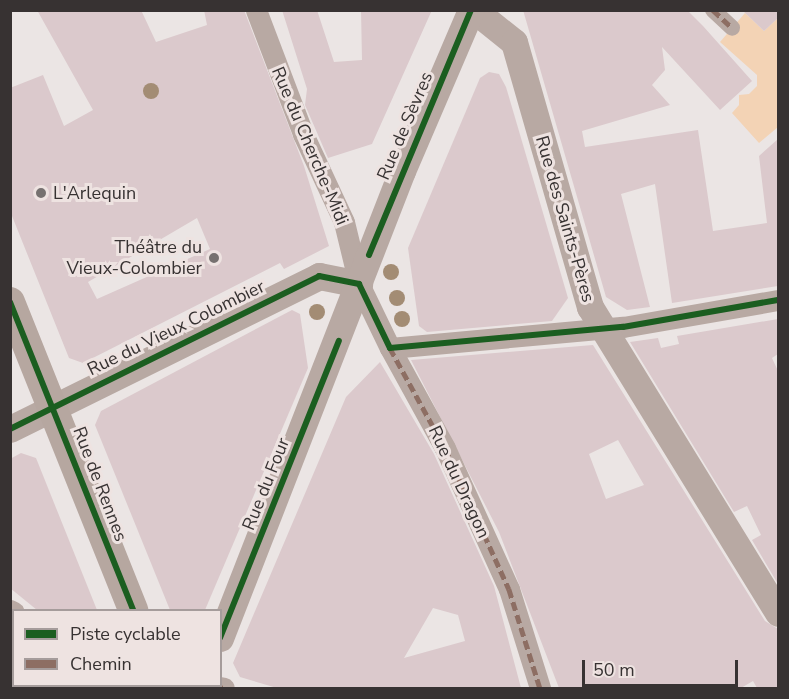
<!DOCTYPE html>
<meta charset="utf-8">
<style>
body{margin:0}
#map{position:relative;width:789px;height:699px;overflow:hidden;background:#ebe5e4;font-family:"Nunito Sans",sans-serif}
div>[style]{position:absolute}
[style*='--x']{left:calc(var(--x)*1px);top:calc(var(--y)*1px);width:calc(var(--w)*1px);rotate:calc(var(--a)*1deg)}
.green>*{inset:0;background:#f3d3b5}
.building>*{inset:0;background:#dbc9cc}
.pedestrian>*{height:16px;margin:-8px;padding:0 8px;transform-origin:8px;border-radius:8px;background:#b8a9a3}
.minor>*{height:21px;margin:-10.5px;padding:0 10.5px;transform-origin:10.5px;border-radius:10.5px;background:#b8a9a3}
.tertiary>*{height:27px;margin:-13.5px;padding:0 13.5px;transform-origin:13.5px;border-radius:13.5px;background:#b8a9a3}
.secondary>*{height:30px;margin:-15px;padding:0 15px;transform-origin:15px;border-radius:15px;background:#b6a7a0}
.quiet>*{height:4.5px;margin-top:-2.25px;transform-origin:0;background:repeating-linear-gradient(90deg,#8d6e63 0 9px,transparent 0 13.5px)}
.cycleway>*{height:6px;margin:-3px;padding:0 3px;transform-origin:3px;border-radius:3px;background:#1b5e20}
.trees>*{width:16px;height:16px;margin:-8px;border-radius:50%;background:#a38c74}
.dots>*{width:16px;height:16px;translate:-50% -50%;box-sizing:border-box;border:3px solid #eee3e1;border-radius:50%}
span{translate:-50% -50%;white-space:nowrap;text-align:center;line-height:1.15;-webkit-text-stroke:6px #eee3e1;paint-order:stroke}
.street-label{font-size:18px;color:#373232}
.poi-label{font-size:18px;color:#373232}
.left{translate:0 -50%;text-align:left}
.right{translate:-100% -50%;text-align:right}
.frame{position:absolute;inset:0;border:12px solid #373232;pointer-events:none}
.legend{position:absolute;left:12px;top:609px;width:210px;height:78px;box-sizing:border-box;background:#eee3e1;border:2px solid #a59c9b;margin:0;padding:8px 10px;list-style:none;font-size:18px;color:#373232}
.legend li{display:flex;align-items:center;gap:12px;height:30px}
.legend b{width:30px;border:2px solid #a59c9b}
.scale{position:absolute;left:582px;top:660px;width:156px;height:27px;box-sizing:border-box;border:3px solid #373232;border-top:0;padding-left:8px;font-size:18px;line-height:21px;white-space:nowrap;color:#373232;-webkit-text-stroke:4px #eee3e1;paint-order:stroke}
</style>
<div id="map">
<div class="green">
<div style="clip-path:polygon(745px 13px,764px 31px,778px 18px,778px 127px,759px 143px,732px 113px,739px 105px,739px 95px,749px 94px,757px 86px,757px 75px,720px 42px)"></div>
</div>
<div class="building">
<div style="clip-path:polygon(evenodd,37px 10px,141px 10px,156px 42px,207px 25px,204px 10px,244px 10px,304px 166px,329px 246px,284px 269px,280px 263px,83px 363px,69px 358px,10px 211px,10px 88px,43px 75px,64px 126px,93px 110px,37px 10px,197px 218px,210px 249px,97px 299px,88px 282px,197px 218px)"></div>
<div style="clip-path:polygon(282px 10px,317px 10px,334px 62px,362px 60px,361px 10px,432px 10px,372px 144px,328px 158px,305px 105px,307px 89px)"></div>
<div style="clip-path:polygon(523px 10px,687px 10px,703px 26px,752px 81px,720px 110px,662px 47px,665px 70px,652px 85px,670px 105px,582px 131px,585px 147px,698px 130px,713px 231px,767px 223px,759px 156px,778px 139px,778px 286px,672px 303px,655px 184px,621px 194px,650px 307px,627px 310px,606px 297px)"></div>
<div style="clip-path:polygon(742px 10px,778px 10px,778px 18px,764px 31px)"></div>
<div style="clip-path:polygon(489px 72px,499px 74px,506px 87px,568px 298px,552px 321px,427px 332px,419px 326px,408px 248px,480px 78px)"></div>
<div style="clip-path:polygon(292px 310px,300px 314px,308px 368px,205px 610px,170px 610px,95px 425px,101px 411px)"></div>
<div style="clip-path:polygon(778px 319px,778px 354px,772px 358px,778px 371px,778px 584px,752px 540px,761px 535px,747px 506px,734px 512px,630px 342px,658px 338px,661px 348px,679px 344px,677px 336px)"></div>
<div style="clip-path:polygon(evenodd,593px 345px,765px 621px,778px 629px,778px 688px,757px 688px,753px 681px,741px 688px,559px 688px,499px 532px,411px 360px,593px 345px,618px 440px,644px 485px,606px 499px,589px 454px,618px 440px)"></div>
<div style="clip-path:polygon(evenodd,380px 362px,434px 454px,494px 586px,521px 688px,277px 688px,240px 677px,233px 663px,346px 397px,380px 362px,433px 608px,458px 615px,465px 641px,404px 658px,433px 608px)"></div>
<div style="clip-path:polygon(21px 453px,36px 458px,97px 610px,37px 610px,10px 588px,10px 459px)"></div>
</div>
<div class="pedestrian">
<div style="--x:713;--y:10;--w:26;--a:43"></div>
</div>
<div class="minor">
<div style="--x:256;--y:10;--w:133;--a:69.2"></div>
<div style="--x:303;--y:134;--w:97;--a:65"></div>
<div style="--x:344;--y:222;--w:64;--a:76.4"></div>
<div style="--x:359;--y:284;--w:71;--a:64.2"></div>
<div style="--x:390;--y:348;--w:114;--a:61.2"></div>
<div style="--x:445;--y:448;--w:155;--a:65.6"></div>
<div style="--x:509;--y:589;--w:104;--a:72.6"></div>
<div style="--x:390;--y:348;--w:234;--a:-5.2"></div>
<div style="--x:623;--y:327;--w:157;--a:-9.9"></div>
<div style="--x:10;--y:610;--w:4;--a:27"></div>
<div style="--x:100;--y:686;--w:4;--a:27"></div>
<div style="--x:214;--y:686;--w:10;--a:11"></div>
</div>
<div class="tertiary">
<div style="--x:474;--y:10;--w:51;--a:38.7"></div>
<div style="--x:514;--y:42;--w:276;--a:74"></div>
<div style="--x:590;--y:307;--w:359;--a:58.4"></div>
<div style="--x:10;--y:429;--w:345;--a:-26.3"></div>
<div style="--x:319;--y:276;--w:41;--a:11.3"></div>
<div style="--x:220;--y:638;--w:501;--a:-68.71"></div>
<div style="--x:402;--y:171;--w:175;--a:-66.8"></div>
<div style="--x:200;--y:688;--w:2;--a:-63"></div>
</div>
<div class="secondary">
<div style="--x:10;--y:302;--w:332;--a:68.2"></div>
<div style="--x:162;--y:686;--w:2;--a:63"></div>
</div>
<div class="quiet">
<div style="--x:713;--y:10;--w:26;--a:43"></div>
<div style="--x:390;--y:348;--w:114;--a:61.2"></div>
<div style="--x:445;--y:448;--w:155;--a:65.6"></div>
<div style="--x:509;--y:589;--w:104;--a:72.6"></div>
<div style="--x:214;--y:686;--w:10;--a:11"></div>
</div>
<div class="cycleway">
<div style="--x:369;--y:255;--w:265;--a:-67.4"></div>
<div style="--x:10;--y:302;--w:332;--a:68.2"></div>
<div style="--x:10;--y:429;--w:345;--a:-26.3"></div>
<div style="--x:319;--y:276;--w:41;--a:11.3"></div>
<div style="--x:359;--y:284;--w:71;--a:64.2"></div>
<div style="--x:390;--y:348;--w:234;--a:-5.2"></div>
<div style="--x:623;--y:327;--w:157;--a:-9.9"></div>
<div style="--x:220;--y:638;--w:320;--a:-68.2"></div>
</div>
<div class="trees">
<div style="left:151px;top:91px"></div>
<div style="left:391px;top:272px"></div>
<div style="left:397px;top:298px"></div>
<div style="left:317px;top:312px"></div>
<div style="left:402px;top:319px"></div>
</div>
<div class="dots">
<div style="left:41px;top:193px;background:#767170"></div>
<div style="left:214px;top:258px;background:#767170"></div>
</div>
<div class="street-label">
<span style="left:405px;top:126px;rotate:-67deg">Rue de Sèvres</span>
<span style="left:310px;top:146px;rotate:67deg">Rue du Cherche-Midi</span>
<span style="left:565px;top:219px;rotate:74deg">Rue des Saints-Pères</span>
<span style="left:176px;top:328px;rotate:-26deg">Rue du Vieux Colombier</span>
<span style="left:459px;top:482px;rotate:65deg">Rue du Dragon</span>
<span style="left:100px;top:484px;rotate:69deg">Rue de Rennes</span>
<span style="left:266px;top:484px;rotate:-68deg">Rue du Four</span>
</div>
<div class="poi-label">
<span class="left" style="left:53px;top:193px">L'Arlequin</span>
<span class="right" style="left:202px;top:258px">Théâtre du<br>Vieux-Colombier</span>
</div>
<div class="frame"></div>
<ul class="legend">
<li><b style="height:8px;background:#1b5e20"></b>Piste cyclable</li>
<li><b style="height:8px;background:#8d6e63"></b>Chemin</li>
</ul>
<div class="scale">50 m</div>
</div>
